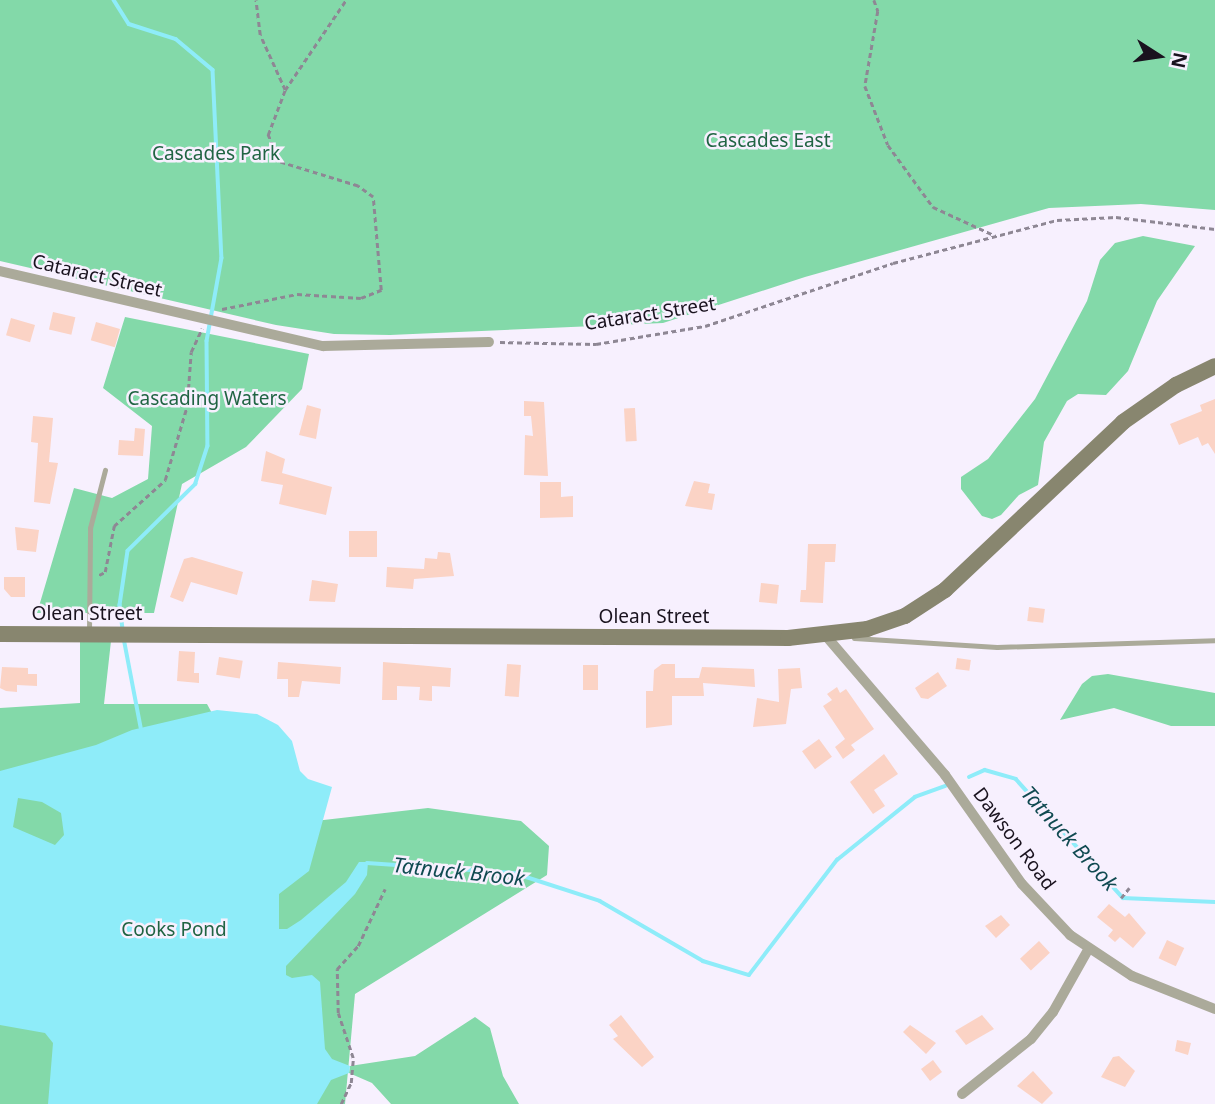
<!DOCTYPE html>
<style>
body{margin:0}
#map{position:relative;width:1215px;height:1104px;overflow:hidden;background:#f7f0fe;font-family:"Noto Sans",sans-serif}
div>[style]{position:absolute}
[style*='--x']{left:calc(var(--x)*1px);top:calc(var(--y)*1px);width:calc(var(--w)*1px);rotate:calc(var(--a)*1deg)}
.green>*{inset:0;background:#83d9a9}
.water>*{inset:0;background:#8eecf9}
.stream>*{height:3.5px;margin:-1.75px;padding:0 1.75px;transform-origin:1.75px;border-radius:1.75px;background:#8eecf9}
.building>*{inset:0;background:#fbd3c5;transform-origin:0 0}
.path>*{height:2.5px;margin-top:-1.25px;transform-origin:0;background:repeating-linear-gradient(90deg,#8e8794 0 5px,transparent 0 8.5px)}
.lane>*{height:5px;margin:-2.5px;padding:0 2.5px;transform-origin:2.5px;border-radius:2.5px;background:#abaa9a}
.street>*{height:10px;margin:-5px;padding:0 5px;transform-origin:5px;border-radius:5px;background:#abaa9a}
.secondary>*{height:16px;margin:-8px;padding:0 8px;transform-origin:8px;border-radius:8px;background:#88866f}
span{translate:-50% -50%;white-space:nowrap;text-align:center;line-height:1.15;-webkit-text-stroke:5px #f7f0fe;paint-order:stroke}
.park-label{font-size:19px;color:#206443}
.street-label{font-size:19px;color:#19121e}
.water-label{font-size:21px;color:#104a51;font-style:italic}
.north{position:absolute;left:1124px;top:21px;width:70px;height:70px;-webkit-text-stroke:5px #f7f0fe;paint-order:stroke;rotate:102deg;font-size:19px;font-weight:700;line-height:28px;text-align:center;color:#19121e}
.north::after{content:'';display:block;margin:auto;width:24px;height:32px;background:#19121e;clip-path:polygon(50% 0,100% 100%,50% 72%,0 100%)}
</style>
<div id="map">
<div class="green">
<div style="clip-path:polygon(0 0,1215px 0,1215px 210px,1141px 204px,1049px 208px,805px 277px,663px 323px,390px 335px,334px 334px,276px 325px,0 261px)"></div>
<div style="clip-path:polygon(1143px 236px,1195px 246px,1157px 301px,1128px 371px,1106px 395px,1078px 394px,1067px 401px,1044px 442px,1038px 485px,1019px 495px,1001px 515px,992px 519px,982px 516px,961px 489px,961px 477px,988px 459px,1035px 399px,1087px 301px,1100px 260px,1115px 243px)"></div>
<div style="clip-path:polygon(125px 317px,309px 354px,302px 389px,246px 447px,182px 484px,154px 613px,37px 613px,74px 488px,112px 498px,148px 479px,152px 426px,103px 388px)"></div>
<div style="clip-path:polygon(80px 641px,111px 641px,104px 704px,207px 704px,243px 770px,315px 821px,428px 808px,521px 821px,549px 846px,547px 875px,355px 994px,345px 1104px,0 1104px,0 708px,80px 703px)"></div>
<div style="clip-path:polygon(1108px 674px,1215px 693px,1215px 726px,1171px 726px,1114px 708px,1060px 720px,1082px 684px,1092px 676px)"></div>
<div style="clip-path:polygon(475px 1017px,490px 1028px,503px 1076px,519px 1104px,391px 1104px,372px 1083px,349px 1073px,350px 1066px,415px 1056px)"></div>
</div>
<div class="water">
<div style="clip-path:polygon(evenodd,217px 710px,257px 714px,278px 725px,292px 741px,300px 771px,308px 779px,332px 787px,309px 871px,279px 894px,279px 929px,287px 929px,301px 920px,346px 882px,359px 862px,368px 862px,367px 875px,355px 894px,286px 966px,286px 975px,292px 978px,312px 975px,320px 982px,325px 1049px,332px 1059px,350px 1066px,349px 1073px,331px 1080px,317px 1104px,48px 1104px,53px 1043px,45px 1033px,0 1025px,0 771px,96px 745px,132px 730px,217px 710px,18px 798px,42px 802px,61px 813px,64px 835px,55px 845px,13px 827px,18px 798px)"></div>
</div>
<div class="stream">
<div style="--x:114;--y:0;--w:28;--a:58"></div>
<div style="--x:129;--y:24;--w:49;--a:17.7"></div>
<div style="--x:176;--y:39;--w:48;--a:40"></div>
<div style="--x:213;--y:70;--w:188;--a:87.3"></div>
<div style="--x:222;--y:258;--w:84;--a:100.2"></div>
<div style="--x:207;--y:341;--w:105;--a:89.5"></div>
<div style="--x:208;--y:446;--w:40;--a:108"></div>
<div style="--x:196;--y:484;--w:95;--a:135.4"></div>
<div style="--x:128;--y:551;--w:55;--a:98.4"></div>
<div style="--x:120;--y:605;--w:25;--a:83"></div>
<div style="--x:124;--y:638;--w:91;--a:79.2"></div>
<div style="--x:969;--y:777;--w:17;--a:-24"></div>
<div style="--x:985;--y:770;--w:32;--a:16"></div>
<div style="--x:1016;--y:779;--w:160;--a:48"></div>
<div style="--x:1123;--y:898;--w:92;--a:2.5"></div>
<div style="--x:367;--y:863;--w:147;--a:3.9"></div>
<div style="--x:514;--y:873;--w:90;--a:18"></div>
<div style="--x:600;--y:901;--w:119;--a:30.2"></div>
<div style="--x:703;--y:961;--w:48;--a:16.9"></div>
<div style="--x:749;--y:975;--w:145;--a:-52.6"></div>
<div style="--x:837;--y:860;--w:100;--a:-38.9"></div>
<div style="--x:915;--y:797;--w:32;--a:-20"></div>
</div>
<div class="building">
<div style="left:53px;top:312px;width:23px;height:18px;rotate:13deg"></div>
<div style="left:11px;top:318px;width:25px;height:18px;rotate:16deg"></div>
<div style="left:96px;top:322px;width:25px;height:19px;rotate:16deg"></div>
<div style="clip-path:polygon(1215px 399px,1215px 454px,1208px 443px,1202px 446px,1198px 437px,1179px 445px,1170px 424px,1202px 411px,1200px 405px)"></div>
<div style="clip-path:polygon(524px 401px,544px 402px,548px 476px,524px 475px,525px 435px,533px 436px,531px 416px,524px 416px)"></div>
<div style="clip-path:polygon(307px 405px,321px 409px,316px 439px,299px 435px)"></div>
<div style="left:635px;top:408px;width:33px;height:11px;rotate:87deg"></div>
<div style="clip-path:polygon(33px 416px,53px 418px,49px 462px,58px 463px,50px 504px,34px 502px,38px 443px,31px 442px)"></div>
<div style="clip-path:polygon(135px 428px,145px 429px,143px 456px,118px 455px,119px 440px,134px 441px)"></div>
<div style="clip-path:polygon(266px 451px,285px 459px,282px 473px,332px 487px,326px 515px,279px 504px,283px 485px,261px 481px)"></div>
<div style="clip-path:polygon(694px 481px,710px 484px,708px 493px,715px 494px,712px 510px,685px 506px)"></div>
<div style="clip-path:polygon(540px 482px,561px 482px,561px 497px,573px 496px,573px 517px,540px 518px)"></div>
<div style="clip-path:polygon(15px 527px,39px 530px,36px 552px,17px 550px)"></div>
<div style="left:349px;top:531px;width:28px;height:26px"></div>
<div style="clip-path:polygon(808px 544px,836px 544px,835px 562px,825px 562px,823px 603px,800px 602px,801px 590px,806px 590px)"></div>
<div style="clip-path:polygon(438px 552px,450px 553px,454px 576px,414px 579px,413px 589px,386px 587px,387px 567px,424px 569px,425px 558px,437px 559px)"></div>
<div style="clip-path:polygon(192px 557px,243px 572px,237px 595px,191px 582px,183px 602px,170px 597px,184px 559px)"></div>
<div style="clip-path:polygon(4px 577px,25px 577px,25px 597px,11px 597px,4px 589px)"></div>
<div style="clip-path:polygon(312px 580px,338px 584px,335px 602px,309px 601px)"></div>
<div style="left:761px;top:583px;width:18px;height:19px;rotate:6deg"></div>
<div style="left:1029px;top:607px;width:16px;height:14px;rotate:7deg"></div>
<div style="clip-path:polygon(179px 651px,195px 652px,194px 673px,199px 673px,199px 683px,177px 681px)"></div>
<div style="left:219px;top:657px;width:24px;height:18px;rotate:9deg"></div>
<div style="left:957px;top:658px;width:14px;height:11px;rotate:8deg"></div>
<div style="clip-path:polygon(278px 662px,341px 667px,340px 684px,302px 681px,299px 697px,288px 697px,288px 679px,277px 679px)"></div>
<div style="clip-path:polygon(383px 662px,451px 668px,450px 687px,432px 686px,432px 701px,419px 700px,420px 687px,397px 686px,397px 700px,382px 700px)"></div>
<div style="left:507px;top:664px;width:14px;height:32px;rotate:4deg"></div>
<div style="clip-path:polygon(675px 664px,675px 678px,699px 678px,702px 667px,754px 669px,755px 687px,703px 683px,704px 696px,672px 696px,672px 725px,646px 728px,646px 691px,653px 691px,654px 670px,662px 664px)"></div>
<div style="left:583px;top:665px;width:15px;height:25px"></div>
<div style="clip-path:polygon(2px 667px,28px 668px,28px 674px,37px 674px,37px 686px,17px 685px,17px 692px,6px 691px,0 688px)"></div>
<div style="clip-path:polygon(800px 668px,802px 688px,791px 689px,786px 724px,753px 727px,757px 698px,779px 702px,778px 669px)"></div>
<div style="clip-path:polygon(938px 672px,947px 686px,928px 699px,921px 698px,915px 688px)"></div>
<div style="clip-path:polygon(837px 687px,840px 693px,846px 689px,874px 729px,851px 745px,855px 750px,843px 759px,835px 747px,845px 739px,823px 706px,832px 700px,827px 694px)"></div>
<div style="left:819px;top:739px;width:22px;height:21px;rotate:54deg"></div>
<div style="clip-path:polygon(884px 754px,898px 774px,874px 790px,885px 806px,873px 814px,850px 782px)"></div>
<div style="clip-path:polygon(1109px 904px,1125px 917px,1129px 913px,1146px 933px,1133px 948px,1120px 937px,1115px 942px,1108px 936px,1113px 930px,1097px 917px)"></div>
<div style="clip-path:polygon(1001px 915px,1010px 925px,996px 938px,985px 926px)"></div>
<div style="left:1167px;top:940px;width:19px;height:20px;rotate:25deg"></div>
<div style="left:1039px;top:941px;width:16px;height:26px;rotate:47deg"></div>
<div style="clip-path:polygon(621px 1015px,654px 1057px,642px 1067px,613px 1039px,618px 1036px,609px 1025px)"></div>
<div style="clip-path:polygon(982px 1015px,994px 1029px,966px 1045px,955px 1031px)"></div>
<div style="clip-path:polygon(910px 1025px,936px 1043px,926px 1054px,903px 1032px)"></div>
<div style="clip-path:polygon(1177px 1040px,1191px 1043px,1188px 1055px,1175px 1051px)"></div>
<div style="clip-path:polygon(1119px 1056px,1135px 1071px,1125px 1087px,1101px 1077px,1113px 1057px)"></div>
<div style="left:933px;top:1060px;width:15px;height:15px;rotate:53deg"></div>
<div style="clip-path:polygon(1033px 1071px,1053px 1093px,1042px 1104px,1017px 1086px)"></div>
</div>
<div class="path">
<div style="--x:874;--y:0;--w:12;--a:70"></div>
<div style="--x:878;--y:11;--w:76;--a:99.8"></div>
<div style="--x:865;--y:86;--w:63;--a:68.7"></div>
<div style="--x:888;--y:145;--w:77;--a:54"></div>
<div style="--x:933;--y:207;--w:69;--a:24.7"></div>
<div style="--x:285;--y:90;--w:109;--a:-55.9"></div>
<div style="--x:222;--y:309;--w:76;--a:-11.3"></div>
<div style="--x:297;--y:294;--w:64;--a:3.6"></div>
<div style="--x:361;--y:298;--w:22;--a:-22"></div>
<div style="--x:381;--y:290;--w:93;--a:-94.9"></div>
<div style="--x:373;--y:197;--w:19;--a:-144"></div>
<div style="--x:358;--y:186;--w:82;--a:-162.9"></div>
<div style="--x:280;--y:162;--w:30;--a:-114"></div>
<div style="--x:268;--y:135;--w:48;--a:-69.3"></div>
<div style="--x:285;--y:90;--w:60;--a:-114.4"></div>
<div style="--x:260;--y:35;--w:35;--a:-97"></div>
<div style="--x:500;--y:342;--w:96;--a:1.2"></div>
<div style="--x:596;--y:344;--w:110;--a:-9.4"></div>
<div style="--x:705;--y:326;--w:198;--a:-18.5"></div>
<div style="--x:893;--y:263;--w:170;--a:-14.7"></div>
<div style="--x:1057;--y:220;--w:59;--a:-2.9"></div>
<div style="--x:1116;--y:217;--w:100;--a:6.9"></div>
<div style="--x:99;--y:575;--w:7;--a:-27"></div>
<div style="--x:105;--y:572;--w:47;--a:-78.9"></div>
<div style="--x:114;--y:526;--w:69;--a:-42"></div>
<div style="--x:165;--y:480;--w:77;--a:-73.4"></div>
<div style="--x:187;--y:406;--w:54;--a:-85.8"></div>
<div style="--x:191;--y:352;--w:26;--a:-65"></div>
<div style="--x:1121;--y:898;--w:13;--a:-51"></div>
<div style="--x:341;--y:1104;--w:23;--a:-65"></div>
<div style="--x:351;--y:1083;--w:25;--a:-85"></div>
<div style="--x:353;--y:1058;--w:47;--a:-108.4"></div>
<div style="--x:338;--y:1013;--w:44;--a:-91.3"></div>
<div style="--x:337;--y:969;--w:31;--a:-48"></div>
<div style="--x:358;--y:946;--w:63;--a:-64.7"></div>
</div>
<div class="lane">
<div style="--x:89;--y:632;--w:104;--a:-89.4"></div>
<div style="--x:90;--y:528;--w:60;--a:-75.5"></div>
<div style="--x:854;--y:638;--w:143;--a:3.6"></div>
<div style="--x:997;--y:647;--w:218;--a:-1.8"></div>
</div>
<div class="street">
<div style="--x:0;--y:271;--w:332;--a:13.1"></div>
<div style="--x:323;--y:346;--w:166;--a:-1.4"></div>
<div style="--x:826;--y:636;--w:183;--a:49.4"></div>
<div style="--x:945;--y:775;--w:133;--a:54.8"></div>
<div style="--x:1022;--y:884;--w:70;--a:46.7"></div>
<div style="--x:1070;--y:935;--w:74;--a:33.5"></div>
<div style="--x:1132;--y:976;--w:89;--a:21.7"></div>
<div style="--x:962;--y:1094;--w:88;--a:-38.6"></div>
<div style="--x:1031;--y:1039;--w:35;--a:-51"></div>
<div style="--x:1053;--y:1012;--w:71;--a:-60.6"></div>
</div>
<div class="secondary">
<div style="--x:0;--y:634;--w:788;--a:0.29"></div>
<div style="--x:788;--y:638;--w:80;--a:-6.5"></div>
<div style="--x:867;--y:629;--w:40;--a:-18.9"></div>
<div style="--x:905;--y:616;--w:48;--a:-33"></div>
<div style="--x:945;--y:590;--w:245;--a:-43.3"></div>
<div style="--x:1123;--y:422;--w:65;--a:-34.9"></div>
<div style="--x:1176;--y:385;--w:43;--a:-26"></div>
</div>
<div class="park-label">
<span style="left:768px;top:141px">Cascades East</span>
<span style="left:216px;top:154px">Cascades Park</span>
<span style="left:207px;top:399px">Cascading Waters</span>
<span style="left:174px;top:930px">Cooks Pond</span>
</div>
<div class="street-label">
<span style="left:97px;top:276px;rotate:13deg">Cataract Street</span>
<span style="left:650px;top:314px;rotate:-9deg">Cataract Street</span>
<span style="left:87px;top:614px">Olean Street</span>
<span style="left:654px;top:617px">Olean Street</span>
<span style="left:1014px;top:839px;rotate:53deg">Dawson Road</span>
</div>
<div class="water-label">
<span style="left:1070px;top:838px;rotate:48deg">Tatnuck Brook</span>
<span style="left:459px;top:871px;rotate:6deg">Tatnuck Brook</span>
</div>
<div class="north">N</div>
</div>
